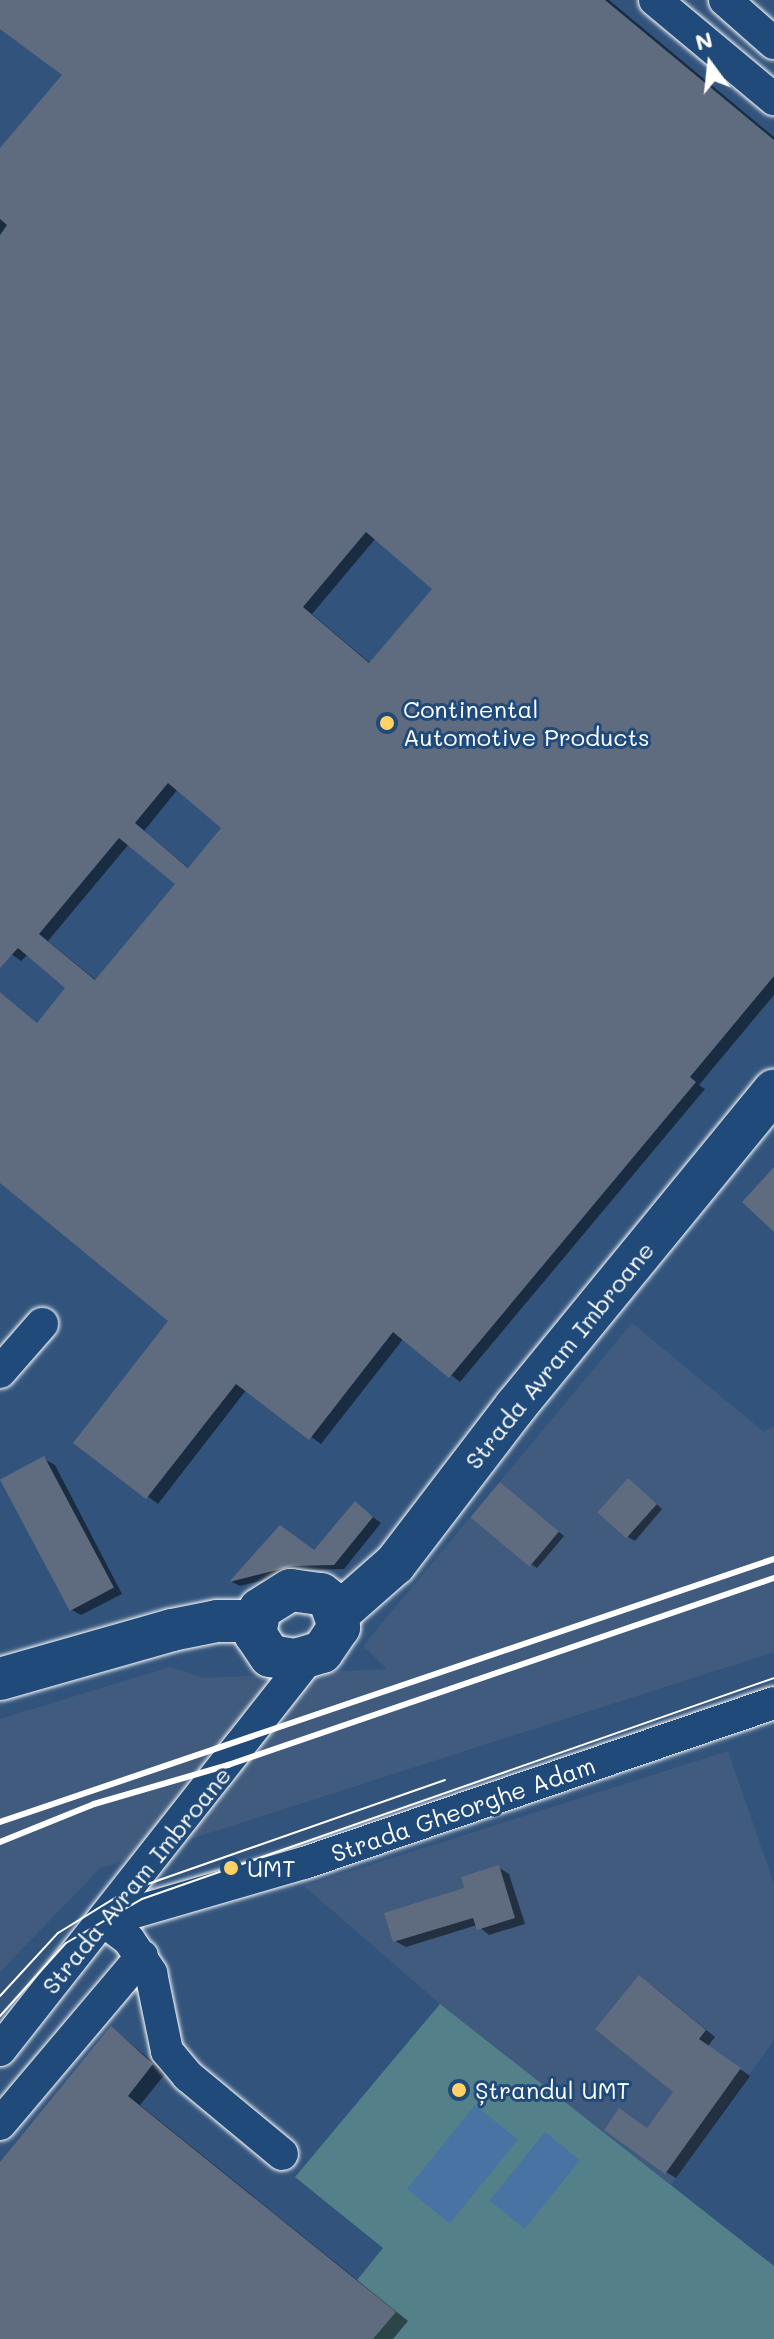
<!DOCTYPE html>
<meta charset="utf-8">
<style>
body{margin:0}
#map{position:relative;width:774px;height:2339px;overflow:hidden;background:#32547c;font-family:Mali,sans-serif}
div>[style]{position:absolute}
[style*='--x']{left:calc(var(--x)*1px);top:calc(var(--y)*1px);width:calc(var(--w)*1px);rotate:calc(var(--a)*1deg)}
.built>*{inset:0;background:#405b7d}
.green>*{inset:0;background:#548189}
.water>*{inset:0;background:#4873a2;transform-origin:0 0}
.shadow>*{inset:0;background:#0007}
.building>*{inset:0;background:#5f6b7f;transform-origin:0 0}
.roads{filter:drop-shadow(0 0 2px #fff) drop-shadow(0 0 2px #fff)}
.minor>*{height:32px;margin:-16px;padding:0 16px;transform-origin:16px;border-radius:16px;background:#1f4a7a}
.major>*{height:42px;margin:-21px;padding:0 21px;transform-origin:21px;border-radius:21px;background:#1f4a7a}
.tram>*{height:2px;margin:-1px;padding:0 1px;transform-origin:1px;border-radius:1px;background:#fff}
.rail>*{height:6px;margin:-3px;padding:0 3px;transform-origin:3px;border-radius:3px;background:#fff}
.dots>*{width:22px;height:22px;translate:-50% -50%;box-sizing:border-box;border:4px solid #1f4a7a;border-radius:50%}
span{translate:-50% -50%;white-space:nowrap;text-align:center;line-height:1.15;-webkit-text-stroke:6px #1f4a7a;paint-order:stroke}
.poi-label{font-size:24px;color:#fff}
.left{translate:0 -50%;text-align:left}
.street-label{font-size:24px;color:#fff}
.north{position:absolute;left:670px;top:24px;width:80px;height:80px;-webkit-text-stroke:6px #1f4a7a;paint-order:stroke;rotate:345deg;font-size:22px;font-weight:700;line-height:32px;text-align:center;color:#fff}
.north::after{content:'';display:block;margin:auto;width:28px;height:36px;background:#fff;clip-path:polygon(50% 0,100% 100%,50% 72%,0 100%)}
</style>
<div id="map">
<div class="built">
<div style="clip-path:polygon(632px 1323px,764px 1432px,774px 1426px,774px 1652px,100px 1868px,0 1972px,0 1719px,170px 1667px,204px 1678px,387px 1669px,363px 1646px)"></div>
<div style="clip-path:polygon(728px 1751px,774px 1884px,774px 2040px,671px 2185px,440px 2004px,304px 1886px)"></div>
</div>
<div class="green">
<div style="clip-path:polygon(440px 2004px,774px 2266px,774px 2339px,329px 2339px,368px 2290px,357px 2280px,383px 2248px,295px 2177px)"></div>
</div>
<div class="water">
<div style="left:475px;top:2105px;width:55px;height:108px;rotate:39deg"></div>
<div style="left:545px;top:2132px;width:45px;height:88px;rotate:39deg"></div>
</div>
<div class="shadow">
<div style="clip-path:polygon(evenodd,0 0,609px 0,774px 137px,774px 995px,699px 1085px,705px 1089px,460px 1382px,404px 1338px,321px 1444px,247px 1389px,158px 1504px,76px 1443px,171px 1321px,0 1180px,0 992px,38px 1024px,68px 987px,28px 954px,21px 961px,0 946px,0 151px,65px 74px,0 27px,0 0,376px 538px,434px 588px,371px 664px,312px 614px,376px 538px,0 0,178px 789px,224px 828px,190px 869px,144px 831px,178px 789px,0 0,129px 844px,177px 884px,97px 981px,48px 941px,129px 844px)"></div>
<div style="clip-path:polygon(44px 1459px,55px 1465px,122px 1594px,81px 1615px,70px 1609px)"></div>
<div style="clip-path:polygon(635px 1485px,662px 1509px,635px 1541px,628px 1537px)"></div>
<div style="clip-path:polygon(507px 1489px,564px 1536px,537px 1568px,531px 1564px)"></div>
<div style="clip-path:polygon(355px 1504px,381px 1523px,344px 1569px,304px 1570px,240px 1586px,232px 1582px,280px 1528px,315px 1552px)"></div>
<div style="clip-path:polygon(498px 1867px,509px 1874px,525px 1924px,489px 1935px,477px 1925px,406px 1947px,395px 1941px)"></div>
<div style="clip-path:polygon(650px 1984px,715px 2037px,708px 2046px,750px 2076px,676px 2178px,666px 2172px,648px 2130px,676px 2092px)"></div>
<div style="clip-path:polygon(112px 2028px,166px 2073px,140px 2105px,408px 2321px,393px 2339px,0 2339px,0 2165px)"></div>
</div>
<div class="building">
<div style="clip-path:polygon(evenodd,0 0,605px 0,774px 140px,774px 976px,690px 1077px,696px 1082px,449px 1378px,393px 1332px,309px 1440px,236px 1384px,146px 1499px,73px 1443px,168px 1321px,0 1183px,0 992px,37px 1023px,65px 988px,18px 948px,0 968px,0 235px,7px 225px,0 219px,0 148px,62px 75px,0 29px,0 0,366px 532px,432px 589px,369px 663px,303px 607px,366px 532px,0 0,168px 783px,221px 828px,188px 868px,135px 823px,168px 783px,0 0,119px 838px,175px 884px,95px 980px,39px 934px,119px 838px)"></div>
<div style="clip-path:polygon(774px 1167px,774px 1232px,742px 1202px)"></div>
<div style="left:44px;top:1456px;width:149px;height:50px;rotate:62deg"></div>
<div style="left:628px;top:1478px;width:39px;height:46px;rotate:42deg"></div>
<div style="left:500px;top:1482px;width:77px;height:46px;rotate:40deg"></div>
<div style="clip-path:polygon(355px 1501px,373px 1517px,334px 1565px,293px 1566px,229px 1582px,280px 1525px,314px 1550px)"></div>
<div style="clip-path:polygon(499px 1865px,515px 1918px,477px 1930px,473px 1918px,393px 1942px,384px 1913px,464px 1888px,461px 1877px)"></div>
<div style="clip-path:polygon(639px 1975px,706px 2030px,699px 2039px,741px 2068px,665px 2174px,604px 2130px,619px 2108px,647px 2128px,673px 2092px,595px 2029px)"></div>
<div style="clip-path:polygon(111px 2026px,153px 2064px,128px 2096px,396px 2312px,373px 2339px,0 2339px,0 2162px)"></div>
</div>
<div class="roads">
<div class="minor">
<div style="--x:655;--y:0;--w:155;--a:39.8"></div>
<div style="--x:725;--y:0;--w:65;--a:41.3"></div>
<div style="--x:0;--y:1372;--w:64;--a:-48.8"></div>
<div style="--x:104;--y:1921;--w:208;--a:-16.2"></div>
<div style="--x:304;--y:1863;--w:496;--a:-18.8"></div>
<div style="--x:104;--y:1921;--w:31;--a:37"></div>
<div style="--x:129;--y:1940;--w:40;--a:56"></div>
<div style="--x:151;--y:1973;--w:80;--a:78.4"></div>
<div style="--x:167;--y:2051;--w:33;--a:50"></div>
<div style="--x:188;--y:2076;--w:122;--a:39.7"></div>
<div style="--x:0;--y:2050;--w:500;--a:-51.8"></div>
<div style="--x:0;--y:2124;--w:220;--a:-49.8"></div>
</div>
<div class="major">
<div style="--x:291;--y:1590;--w:30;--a:8"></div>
<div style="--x:321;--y:1594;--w:11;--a:38"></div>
<div style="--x:330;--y:1601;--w:28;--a:71"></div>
<div style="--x:339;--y:1627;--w:30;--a:124"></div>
<div style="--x:322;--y:1652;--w:28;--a:163"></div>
<div style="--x:295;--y:1660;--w:25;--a:-171"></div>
<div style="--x:270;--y:1656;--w:27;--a:-124"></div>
<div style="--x:255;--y:1634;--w:25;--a:-79"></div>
<div style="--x:260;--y:1609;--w:36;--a:-32"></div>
<div style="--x:338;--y:1614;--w:76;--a:-41.3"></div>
<div style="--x:395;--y:1564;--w:198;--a:-52.6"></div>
<div style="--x:515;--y:1407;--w:409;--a:-50.7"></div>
<div style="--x:0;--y:1679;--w:179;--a:-15.9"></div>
<div style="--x:172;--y:1630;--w:46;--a:-11.3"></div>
<div style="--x:217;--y:1621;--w:39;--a:0"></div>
</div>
</div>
<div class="tram">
<div style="--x:0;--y:1996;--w:86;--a:-47.4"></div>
<div style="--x:58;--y:1933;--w:79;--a:-31.5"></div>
<div style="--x:125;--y:1892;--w:339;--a:-19.3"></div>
<div style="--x:0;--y:2016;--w:98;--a:-47.9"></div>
<div style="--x:66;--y:1943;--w:88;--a:-30.1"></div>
<div style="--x:142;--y:1899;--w:670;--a:-19.27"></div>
</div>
<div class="rail">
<div style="--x:0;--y:1822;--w:817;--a:-18.77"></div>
<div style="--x:0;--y:1842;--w:101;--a:-22"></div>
<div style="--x:94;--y:1804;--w:140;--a:-16.2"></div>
<div style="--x:228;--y:1765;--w:577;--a:-18.91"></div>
</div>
<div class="dots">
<div style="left:387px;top:723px;background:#ffd166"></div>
<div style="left:231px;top:1868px;background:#ffd166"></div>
<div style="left:459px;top:2090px;background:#ffd166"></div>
</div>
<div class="poi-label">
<span class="left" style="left:403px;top:723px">Continental<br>Automotive Products</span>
<span class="left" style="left:247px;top:1868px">UMT</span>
<span class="left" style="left:475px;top:2090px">Ștrandul UMT</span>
</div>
<div class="street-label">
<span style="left:559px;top:1355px;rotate:-51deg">Strada Avram Imbroane</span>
<span style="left:463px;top:1809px;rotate:-19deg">Strada Gheorghe Adam</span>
<span style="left:136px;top:1880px;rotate:-51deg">Strada Avram Imbroane</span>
</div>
<div class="north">N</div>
</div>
